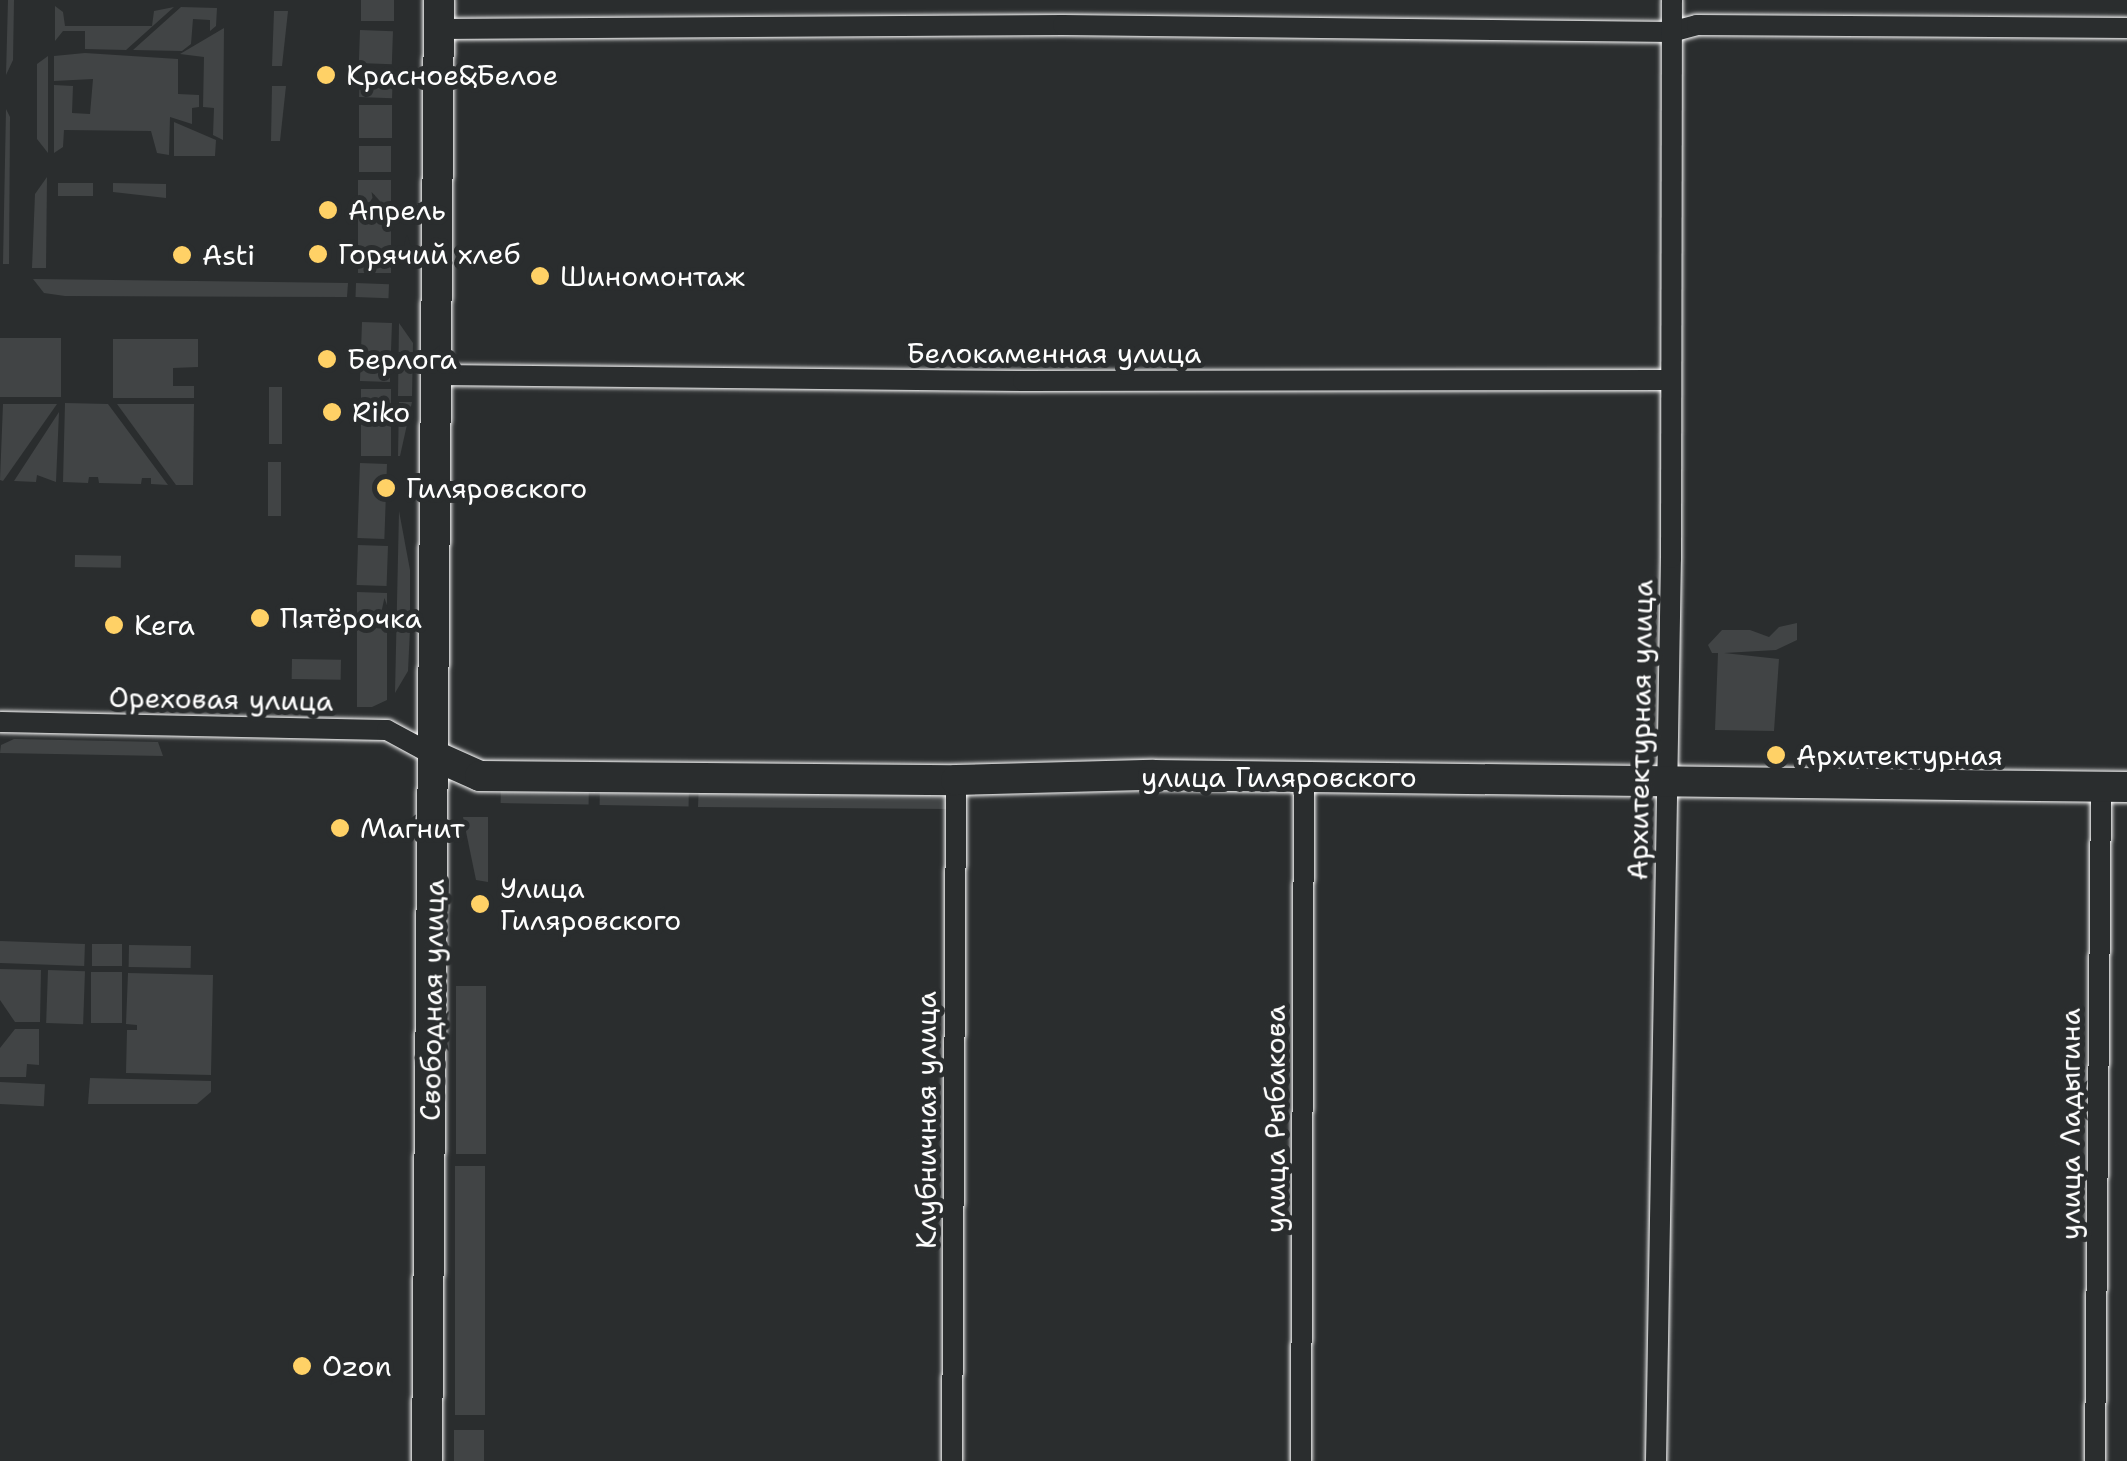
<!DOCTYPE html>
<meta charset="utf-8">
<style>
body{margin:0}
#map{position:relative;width:2127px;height:1461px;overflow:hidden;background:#2a2d2e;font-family:"Shantell Sans",sans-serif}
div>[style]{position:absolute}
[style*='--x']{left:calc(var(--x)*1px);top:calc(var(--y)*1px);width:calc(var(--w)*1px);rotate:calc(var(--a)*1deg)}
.green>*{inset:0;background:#414445;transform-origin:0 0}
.roads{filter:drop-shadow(0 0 2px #fff) drop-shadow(0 0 2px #fff)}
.street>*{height:20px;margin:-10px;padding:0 10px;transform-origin:10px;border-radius:10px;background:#2a2d2e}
.secondary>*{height:30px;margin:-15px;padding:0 15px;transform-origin:15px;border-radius:15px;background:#2a2d2e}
.dots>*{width:28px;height:28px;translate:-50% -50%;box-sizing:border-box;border:5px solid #2a2d2e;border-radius:50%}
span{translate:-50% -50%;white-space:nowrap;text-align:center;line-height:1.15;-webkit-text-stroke:10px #2a2d2e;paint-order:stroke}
.poi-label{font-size:28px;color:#fff}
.left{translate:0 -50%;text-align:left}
.street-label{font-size:28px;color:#fff}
</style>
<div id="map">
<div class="green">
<div style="clip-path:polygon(8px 0,14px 0,13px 60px,6px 75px)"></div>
<div style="left:361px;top:0;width:33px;height:21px"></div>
<div style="clip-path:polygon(55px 6px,63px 12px,65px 26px,152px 26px,154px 11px,174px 7px,126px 50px,85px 49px,85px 31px,63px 31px,55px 41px)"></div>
<div style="clip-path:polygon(181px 7px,217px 8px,216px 26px,210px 31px,210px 20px,193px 19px,191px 44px,182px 51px,133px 50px)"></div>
<div style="clip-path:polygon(274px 11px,288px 11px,282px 66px,272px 66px)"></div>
<div style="clip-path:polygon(224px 28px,223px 140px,213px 135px,214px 108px,203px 107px,204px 57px,180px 54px)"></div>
<div style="left:360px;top:30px;width:33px;height:33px;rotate:2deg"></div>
<div style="clip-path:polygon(85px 53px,178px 59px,178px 94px,199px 95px,199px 107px,192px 108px,192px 124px,170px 117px,169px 155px,157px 153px,151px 131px,64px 130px,63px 147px,54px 153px,54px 85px,73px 86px,72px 113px,90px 114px,93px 79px,54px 81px,54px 56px)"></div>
<div style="clip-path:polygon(48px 56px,48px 153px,37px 139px,37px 64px)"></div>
<div style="left:360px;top:70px;width:33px;height:27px;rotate:2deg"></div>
<div style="clip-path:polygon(272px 86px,286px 86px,280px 141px,271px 141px)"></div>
<div style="left:359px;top:105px;width:33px;height:33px"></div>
<div style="clip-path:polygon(6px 109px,10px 117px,9px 264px,3px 264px)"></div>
<div style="clip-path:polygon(174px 122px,216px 140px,215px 156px,174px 156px)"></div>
<div style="left:359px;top:146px;width:32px;height:26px"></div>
<div style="clip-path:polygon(47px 177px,46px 268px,32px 268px,35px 194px)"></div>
<div style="left:358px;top:180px;width:33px;height:93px"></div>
<div style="left:58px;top:183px;width:35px;height:13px"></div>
<div style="clip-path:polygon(113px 183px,166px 184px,166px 198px,113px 192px)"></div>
<div style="clip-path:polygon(33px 279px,348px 283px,347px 297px,65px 296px,44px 293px)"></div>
<div style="left:356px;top:283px;width:33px;height:14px;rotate:2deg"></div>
<div style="left:362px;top:322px;width:30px;height:59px;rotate:2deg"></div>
<div style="clip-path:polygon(399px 323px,413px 343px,412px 396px,398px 396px)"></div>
<div style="left:0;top:338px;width:61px;height:59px"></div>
<div style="clip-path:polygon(113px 339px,198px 339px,198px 367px,173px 368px,173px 386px,194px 386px,194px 398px,113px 398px)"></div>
<div style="left:269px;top:387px;width:13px;height:57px"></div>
<div style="left:361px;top:389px;width:30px;height:67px"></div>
<div style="clip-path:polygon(399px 402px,412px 402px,400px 456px,398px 456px)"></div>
<div style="clip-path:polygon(65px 403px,108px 404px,168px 485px,151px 484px,151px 478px,142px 478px,141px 484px,99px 483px,98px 477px,89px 477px,88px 483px,63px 482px)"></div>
<div style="clip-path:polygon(3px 404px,57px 404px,3px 481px,0 480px)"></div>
<div style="clip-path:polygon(117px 404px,194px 404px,193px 485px,176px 485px)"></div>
<div style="clip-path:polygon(59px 412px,56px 482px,37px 475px,36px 482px,14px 481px)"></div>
<div style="left:268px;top:462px;width:13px;height:54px"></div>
<div style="left:360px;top:463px;width:27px;height:75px;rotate:2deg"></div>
<div style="clip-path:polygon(399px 511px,410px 570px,410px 629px,408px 671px,395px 693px)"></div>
<div style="left:358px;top:545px;width:30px;height:40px;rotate:2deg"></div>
<div style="left:75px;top:555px;width:46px;height:12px;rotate:1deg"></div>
<div style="clip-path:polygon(357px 592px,387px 593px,387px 700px,372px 707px,357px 707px)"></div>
<div style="clip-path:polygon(1797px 623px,1797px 640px,1776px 650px,1724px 653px,1779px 659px,1774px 731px,1715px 730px,1718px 653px,1712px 653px,1708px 645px,1722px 630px,1750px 630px,1769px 637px,1779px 627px)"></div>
<div style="left:292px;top:659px;width:49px;height:20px;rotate:1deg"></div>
<div style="clip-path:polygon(14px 739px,158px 742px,163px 756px,0 753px,1px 745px)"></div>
<div style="left:501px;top:780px;width:88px;height:23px;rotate:1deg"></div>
<div style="left:600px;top:781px;width:89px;height:24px;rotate:1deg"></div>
<div style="clip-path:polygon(699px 783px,943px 795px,948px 809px,698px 807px)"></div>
<div style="clip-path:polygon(463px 817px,488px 817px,488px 882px,476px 880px)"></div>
<div style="left:0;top:941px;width:85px;height:22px;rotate:2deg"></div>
<div style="left:92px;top:944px;width:30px;height:22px"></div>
<div style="left:129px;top:945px;width:62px;height:22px;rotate:1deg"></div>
<div style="clip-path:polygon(0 969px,41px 970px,40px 1022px,15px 1022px,0 1000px)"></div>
<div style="left:48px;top:970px;width:37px;height:53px;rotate:2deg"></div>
<div style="left:91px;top:972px;width:31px;height:51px"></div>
<div style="clip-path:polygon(128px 973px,213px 975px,211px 1075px,126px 1073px,127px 1030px,137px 1030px,137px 1025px,126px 1024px)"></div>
<div style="left:456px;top:986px;width:30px;height:168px"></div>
<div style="clip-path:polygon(15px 1029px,39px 1029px,39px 1065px,27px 1064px,26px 1077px,0 1077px,0 1048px)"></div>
<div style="clip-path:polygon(90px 1078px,211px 1081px,211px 1092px,197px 1104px,88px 1104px)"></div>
<div style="left:0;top:1082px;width:45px;height:22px;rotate:3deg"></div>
<div style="left:485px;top:1166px;width:249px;height:30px;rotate:90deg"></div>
<div style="left:454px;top:1430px;width:30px;height:31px"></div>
</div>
<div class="roads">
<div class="street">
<div style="--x:439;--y:29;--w:624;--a:-0.37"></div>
<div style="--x:1063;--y:25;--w:608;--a:0.66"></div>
<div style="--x:1671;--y:32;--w:27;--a:-15"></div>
<div style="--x:1697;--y:25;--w:430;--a:0.4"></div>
<div style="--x:439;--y:375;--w:584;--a:0.59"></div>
<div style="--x:1023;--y:381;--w:647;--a:-0.09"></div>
<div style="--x:0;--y:722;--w:387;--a:1.2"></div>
<div style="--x:387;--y:730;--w:55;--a:28.4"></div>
<div style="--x:952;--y:1461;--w:681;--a:-89.66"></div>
<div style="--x:1301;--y:1461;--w:684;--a:-89.75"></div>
<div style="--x:1656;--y:1461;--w:903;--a:-89.05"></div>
<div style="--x:1671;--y:558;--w:558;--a:-89.9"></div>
<div style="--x:2095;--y:1461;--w:674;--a:-89.49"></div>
</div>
<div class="secondary">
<div style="--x:435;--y:756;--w:49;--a:24"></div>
<div style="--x:480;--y:776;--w:476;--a:0.5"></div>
<div style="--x:956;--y:780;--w:197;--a:-1.5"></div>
<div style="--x:1153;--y:775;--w:974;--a:0.71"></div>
<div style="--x:427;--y:1461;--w:1461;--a:-89.53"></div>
</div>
</div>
<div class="dots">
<div style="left:326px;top:75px;background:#ffd166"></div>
<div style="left:328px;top:210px;background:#ffd166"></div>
<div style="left:318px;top:254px;background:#ffd166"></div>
<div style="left:182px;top:255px;background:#ffd166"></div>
<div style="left:540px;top:276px;background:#ffd166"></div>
<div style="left:327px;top:359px;background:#ffd166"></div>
<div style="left:332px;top:412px;background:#ffd166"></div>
<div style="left:386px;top:488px;background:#ffd166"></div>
<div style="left:260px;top:618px;background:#ffd166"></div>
<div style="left:114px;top:625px;background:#ffd166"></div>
<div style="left:1776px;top:755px;background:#ffd166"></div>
<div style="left:340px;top:828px;background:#ffd166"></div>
<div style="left:480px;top:904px;background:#ffd166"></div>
<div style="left:302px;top:1366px;background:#ffd166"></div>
</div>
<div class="poi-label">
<span class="left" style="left:346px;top:75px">Красное&amp;Белое</span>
<span class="left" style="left:348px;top:210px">Апрель</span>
<span class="left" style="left:338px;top:254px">Горячий хлеб</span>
<span class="left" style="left:202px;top:255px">Asti</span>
<span class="left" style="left:560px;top:276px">Шиномонтаж</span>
<span class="left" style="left:347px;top:359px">Берлога</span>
<span class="left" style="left:352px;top:412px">Riko</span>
<span class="left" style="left:406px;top:488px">Гиляровского</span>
<span class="left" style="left:280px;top:618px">Пятёрочка</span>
<span class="left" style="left:134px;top:625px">Кега</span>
<span class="left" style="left:1796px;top:755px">Архитектурная</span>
<span class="left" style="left:360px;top:828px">Магнит</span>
<span class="left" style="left:500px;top:904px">Улица<br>Гиляровского</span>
<span class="left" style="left:322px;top:1366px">Ozon</span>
</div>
<div class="street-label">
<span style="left:1054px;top:353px">Белокаменная улица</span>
<span style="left:221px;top:699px;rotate:1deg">Ореховая улица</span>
<span style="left:1640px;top:730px;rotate:-89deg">Архитектурная улица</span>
<span style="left:1279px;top:777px">улица Гиляровского</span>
<span style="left:432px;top:1000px;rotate:-89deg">Свободная улица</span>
<span style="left:1275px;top:1119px;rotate:-90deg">улица Рыбакова</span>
<span style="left:926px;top:1120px;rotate:-90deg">Клубничная улица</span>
<span style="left:2070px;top:1124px;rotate:-90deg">улица Ладыгина</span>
</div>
</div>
